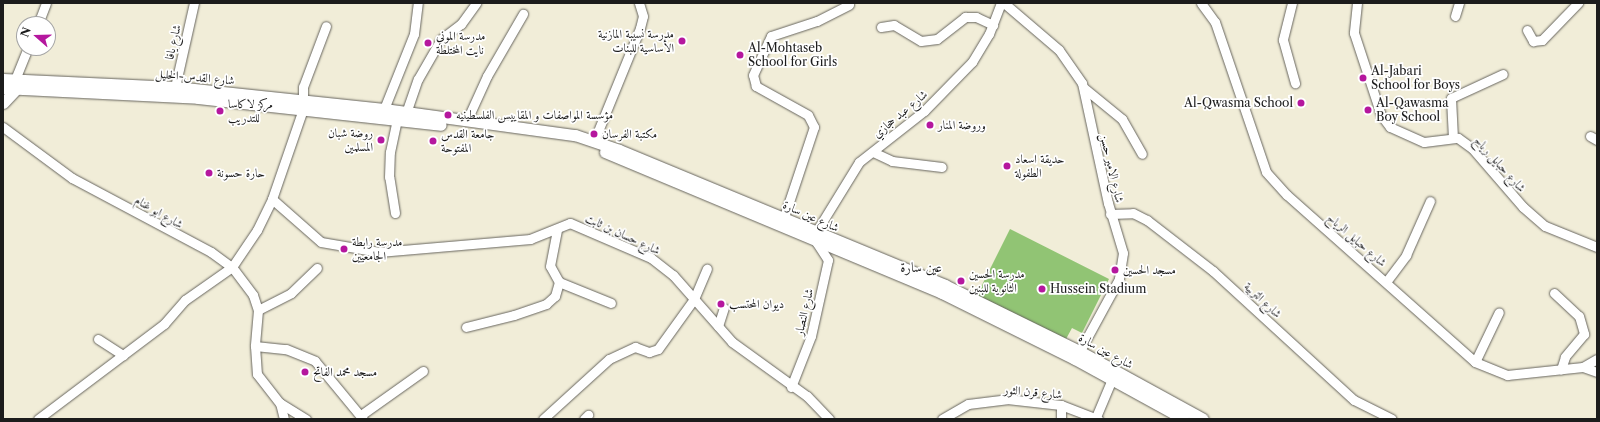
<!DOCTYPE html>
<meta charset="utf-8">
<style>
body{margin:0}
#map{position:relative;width:1600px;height:422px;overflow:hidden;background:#f1edd8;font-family:"Libre Caslon Text",Amiri,serif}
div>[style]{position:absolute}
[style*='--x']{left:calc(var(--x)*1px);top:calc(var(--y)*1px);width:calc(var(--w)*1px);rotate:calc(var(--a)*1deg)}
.green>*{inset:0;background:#91c474}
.roads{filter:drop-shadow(0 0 1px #67655e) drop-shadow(0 0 1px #67655e)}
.minor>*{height:9px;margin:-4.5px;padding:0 4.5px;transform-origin:4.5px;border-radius:4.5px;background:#fff}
.major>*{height:11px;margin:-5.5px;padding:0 5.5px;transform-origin:5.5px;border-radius:5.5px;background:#fff}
.dots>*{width:11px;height:11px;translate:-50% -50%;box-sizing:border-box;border:2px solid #fff;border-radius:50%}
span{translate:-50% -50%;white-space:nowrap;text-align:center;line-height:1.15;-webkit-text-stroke:3.5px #fff;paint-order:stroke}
.poi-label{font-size:12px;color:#1c1c1c}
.right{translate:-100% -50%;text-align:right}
.left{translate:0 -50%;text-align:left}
.street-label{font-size:12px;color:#1c1c1c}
.quarter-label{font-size:14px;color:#1c1c1c}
.frame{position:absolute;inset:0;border:4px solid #1c1c1c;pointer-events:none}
.north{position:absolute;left:16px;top:16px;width:40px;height:40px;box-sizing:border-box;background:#fff;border:1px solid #a4a4a4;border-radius:50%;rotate:290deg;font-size:11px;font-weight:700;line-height:16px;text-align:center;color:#1c1c1c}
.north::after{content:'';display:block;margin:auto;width:14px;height:18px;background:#b5179e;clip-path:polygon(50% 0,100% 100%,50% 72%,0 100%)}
</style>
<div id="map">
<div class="green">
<div style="clip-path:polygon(1010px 229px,1109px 279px,1082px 333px,1072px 328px,1066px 339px,977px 295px)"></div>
</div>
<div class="roads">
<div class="minor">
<div style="--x:1004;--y:3;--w:72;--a:40.5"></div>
<div style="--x:1059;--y:50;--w:40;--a:55.1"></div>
<div style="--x:1082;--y:83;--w:123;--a:77.8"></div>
<div style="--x:1108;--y:203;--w:52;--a:73.3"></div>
<div style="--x:1123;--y:253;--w:26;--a:99"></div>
<div style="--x:1119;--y:279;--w:88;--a:118.6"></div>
<div style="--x:1201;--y:3;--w:24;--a:54"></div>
<div style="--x:1215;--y:22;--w:158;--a:71.2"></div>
<div style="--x:1266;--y:172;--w:31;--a:48"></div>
<div style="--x:1287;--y:195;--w:251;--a:41.6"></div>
<div style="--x:1475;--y:362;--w:35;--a:22"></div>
<div style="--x:1507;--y:375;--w:76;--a:-6"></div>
<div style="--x:1583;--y:367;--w:15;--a:20"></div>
<div style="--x:1292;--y:3;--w:38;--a:104"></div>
<div style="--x:1283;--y:40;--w:45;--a:74.4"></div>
<div style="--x:1357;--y:3;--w:30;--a:96"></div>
<div style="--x:1354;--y:33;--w:86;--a:71.8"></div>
<div style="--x:1381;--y:115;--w:15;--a:53"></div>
<div style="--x:1390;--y:127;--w:37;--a:24"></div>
<div style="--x:1424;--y:142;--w:34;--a:-7"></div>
<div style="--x:1458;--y:138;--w:17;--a:36"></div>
<div style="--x:1472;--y:148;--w:78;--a:49.2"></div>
<div style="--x:1523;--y:207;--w:29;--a:41"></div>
<div style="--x:1545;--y:226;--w:56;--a:22"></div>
<div style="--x:1455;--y:16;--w:14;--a:-73"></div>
<div style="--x:38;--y:24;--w:22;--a:-69"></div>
<div style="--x:881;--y:27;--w:13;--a:-9"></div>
<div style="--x:894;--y:25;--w:31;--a:31"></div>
<div style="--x:921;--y:41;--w:16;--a:-7"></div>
<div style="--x:937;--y:39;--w:36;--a:-38"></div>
<div style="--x:965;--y:17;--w:11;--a:0"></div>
<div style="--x:976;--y:17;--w:19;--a:25"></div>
<div style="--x:1527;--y:30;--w:13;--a:61"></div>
<div style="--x:1533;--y:41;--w:9;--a:-6"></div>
<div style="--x:1542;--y:40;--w:52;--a:-45.8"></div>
<div style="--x:14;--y:82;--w:37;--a:-68"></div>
<div style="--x:175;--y:87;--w:86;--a:-77.3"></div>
<div style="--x:1084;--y:88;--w:49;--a:39.2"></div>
<div style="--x:1122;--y:119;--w:40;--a:60.3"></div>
<div style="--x:384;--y:109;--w:81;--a:-68.2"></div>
<div style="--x:414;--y:34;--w:31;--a:-83"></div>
<div style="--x:406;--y:113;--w:36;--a:-71"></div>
<div style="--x:418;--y:79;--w:46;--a:-60.1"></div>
<div style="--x:441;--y:39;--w:25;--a:-37"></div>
<div style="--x:461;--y:24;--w:26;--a:-54"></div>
<div style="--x:467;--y:120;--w:48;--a:-65.6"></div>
<div style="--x:487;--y:76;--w:72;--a:-59.9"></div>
<div style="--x:3;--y:127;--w:86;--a:36.5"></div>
<div style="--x:72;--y:178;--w:157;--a:28"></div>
<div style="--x:211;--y:252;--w:26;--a:36"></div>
<div style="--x:232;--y:267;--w:35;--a:53"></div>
<div style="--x:253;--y:295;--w:16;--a:72"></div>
<div style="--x:258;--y:310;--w:36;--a:95"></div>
<div style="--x:255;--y:346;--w:28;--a:86"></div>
<div style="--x:257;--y:374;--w:37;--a:52"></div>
<div style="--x:280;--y:403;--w:16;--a:76"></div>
<div style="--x:1590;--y:136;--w:8;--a:30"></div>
<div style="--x:1453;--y:138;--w:40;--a:-92.9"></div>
<div style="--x:1451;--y:98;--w:57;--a:-24.8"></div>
<div style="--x:594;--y:141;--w:122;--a:-67.8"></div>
<div style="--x:640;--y:28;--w:12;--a:-76"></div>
<div style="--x:643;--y:16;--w:14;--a:-107"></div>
<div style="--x:873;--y:152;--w:21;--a:25"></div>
<div style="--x:892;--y:161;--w:50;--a:6.8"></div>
<div style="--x:272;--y:199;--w:65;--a:41.3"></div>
<div style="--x:321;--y:242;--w:59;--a:9.8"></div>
<div style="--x:379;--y:252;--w:152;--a:-4.9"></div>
<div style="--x:530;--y:239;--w:43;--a:-21.8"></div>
<div style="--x:570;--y:223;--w:88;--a:23.4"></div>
<div style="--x:651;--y:258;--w:28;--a:38"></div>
<div style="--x:673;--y:275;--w:89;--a:48.6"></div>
<div style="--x:732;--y:342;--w:92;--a:35.8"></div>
<div style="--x:807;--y:396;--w:32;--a:46"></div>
<div style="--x:395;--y:213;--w:36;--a:-99"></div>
<div style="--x:389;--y:177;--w:25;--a:-88"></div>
<div style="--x:390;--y:152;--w:33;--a:-78"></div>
<div style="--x:1110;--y:214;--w:23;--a:-2"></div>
<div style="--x:1133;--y:213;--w:16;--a:27"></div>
<div style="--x:1147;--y:220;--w:83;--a:37.7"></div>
<div style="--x:1213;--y:271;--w:191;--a:42.5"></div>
<div style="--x:1354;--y:400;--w:42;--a:26.6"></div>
<div style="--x:784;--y:217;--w:95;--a:-71.6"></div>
<div style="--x:814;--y:127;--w:13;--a:-117"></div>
<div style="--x:808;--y:115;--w:60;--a:-150.9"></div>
<div style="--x:756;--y:86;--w:11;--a:-105"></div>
<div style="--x:753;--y:75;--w:43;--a:-65.2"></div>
<div style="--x:771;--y:36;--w:48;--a:-18.1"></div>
<div style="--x:817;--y:21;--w:36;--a:-27"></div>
<div style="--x:559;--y:282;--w:56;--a:22"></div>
<div style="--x:1386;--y:282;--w:34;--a:-53"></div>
<div style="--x:1406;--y:255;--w:59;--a:-66"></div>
<div style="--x:1554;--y:293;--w:34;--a:43"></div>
<div style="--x:1579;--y:316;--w:19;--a:74"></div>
<div style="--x:1584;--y:334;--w:30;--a:130"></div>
<div style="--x:1565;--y:357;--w:13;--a:108"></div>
<div style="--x:258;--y:310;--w:37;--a:-27"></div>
<div style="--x:291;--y:293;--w:36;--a:-44"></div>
<div style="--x:718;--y:326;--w:19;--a:-72"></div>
<div style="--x:466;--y:327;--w:49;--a:-14"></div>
<div style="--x:514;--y:315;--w:34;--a:-19"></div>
<div style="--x:546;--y:304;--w:12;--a:-42"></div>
<div style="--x:555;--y:296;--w:15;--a:-74"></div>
<div style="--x:559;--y:282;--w:18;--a:-119"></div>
<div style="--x:550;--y:266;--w:38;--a:-79"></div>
<div style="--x:98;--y:339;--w:30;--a:33"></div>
<div style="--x:255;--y:346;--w:31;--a:6"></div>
<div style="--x:286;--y:349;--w:31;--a:22"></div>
<div style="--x:315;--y:361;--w:75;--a:50.4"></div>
<div style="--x:1475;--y:362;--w:55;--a:-64.4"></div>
<div style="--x:1583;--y:367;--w:16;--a:-30"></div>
<div style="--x:791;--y:387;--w:55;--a:-68.6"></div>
<div style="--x:811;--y:336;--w:78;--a:-77.4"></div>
<div style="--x:828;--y:260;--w:20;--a:-123"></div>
<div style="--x:817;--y:243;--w:11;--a:-95"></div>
<div style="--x:816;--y:232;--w:82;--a:-58.4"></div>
<div style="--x:859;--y:162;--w:83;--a:-38.1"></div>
<div style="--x:924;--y:111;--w:69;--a:-45.6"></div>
<div style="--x:972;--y:62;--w:33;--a:-59"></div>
<div style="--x:989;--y:34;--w:33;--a:-69"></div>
<div style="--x:280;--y:403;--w:31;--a:32"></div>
<div style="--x:361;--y:415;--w:76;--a:-35.4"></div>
<div style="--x:1096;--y:417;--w:41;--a:-67.2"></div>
<div style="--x:38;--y:419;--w:158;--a:-37"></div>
<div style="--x:164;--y:324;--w:32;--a:-49"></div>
<div style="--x:185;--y:300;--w:57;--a:-35.1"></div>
<div style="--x:232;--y:267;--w:45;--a:-56"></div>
<div style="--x:257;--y:230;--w:34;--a:-64"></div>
<div style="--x:272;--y:199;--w:95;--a:-71"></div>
<div style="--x:303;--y:109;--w:22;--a:-90"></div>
<div style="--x:303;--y:87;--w:65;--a:-69.3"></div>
<div style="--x:543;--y:419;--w:89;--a:-42.3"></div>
<div style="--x:609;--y:359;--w:29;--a:-25"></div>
<div style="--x:635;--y:347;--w:15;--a:20"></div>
<div style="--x:649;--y:352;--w:9;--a:-18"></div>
<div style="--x:658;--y:349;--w:62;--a:-54.2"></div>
<div style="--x:694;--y:299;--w:33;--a:-67"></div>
<div style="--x:584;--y:419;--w:6;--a:-45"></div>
<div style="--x:942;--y:419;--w:30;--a:-30"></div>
<div style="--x:968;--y:404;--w:39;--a:-7"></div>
<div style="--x:1007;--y:399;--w:54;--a:6.3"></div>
<div style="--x:1061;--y:405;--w:40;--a:21"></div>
<div style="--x:1061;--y:419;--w:14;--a:-90"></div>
</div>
<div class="major">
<div style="--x:3;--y:79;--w:172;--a:2.7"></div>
<div style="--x:175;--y:87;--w:210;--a:6"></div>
<div style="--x:384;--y:109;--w:193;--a:7.8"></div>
<div style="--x:575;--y:135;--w:46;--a:18.8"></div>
<div style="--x:619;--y:150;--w:353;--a:22.5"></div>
<div style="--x:945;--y:285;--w:149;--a:26.2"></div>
<div style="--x:1079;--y:351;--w:141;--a:28.7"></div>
<div style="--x:3;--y:88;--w:195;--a:2.9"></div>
<div style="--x:198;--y:98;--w:244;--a:6.3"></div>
<div style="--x:3;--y:103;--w:21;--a:-47"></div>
<div style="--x:605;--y:152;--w:365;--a:22.7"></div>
<div style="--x:942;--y:293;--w:148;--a:26.4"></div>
<div style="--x:1075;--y:359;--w:124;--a:28.8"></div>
</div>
</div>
<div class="dots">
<div style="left:682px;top:41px;background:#b5179e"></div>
<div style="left:428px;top:43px;background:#b5179e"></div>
<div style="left:740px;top:55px;background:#b5179e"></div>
<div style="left:1363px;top:78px;background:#b5179e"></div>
<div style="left:1301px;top:103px;background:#b5179e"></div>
<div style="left:1368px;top:110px;background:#b5179e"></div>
<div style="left:220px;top:111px;background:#b5179e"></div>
<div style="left:448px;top:115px;background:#b5179e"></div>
<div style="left:930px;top:125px;background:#b5179e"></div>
<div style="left:594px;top:134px;background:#b5179e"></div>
<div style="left:381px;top:140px;background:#b5179e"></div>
<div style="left:433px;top:141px;background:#b5179e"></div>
<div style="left:1007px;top:166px;background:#b5179e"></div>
<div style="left:209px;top:173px;background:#b5179e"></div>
<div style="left:344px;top:249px;background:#b5179e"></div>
<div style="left:1115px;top:270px;background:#b5179e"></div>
<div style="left:961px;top:281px;background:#b5179e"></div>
<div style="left:1042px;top:289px;background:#b5179e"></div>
<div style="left:721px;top:304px;background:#b5179e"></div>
<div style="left:305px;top:372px;background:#b5179e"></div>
</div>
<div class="poi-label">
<span class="right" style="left:674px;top:41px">مدرسة نسيبة المازنية<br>الأساسية للبنات</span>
<span class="left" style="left:436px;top:43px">مدرسة الموني<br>نايت المختلطة</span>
<span class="left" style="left:748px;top:55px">Al-Mohtaseb<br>School for Girls</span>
<span class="left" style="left:1371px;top:78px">Al-Jabari<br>School for Boys</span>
<span class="right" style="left:1293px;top:103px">Al-Qwasma School</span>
<span class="left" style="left:1376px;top:110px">Al-Qawasma<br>Boy School</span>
<span class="left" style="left:228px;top:111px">مركز لاكاسا<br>للتدريب</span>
<span class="left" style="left:456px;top:115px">مؤسسة المواصفات و المقاييس الفلسطينيه</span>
<span class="left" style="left:938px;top:125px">وروضة المنار</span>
<span class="right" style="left:373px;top:140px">روضة شبان<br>المسلمين</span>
<span class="left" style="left:441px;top:141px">جامعة القدس<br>المفتوحة</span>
<span class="left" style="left:602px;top:134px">مكتبة الفرسان</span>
<span class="left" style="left:1015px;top:166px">حديقة اسعاد<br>الطفولة</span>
<span class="left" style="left:217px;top:173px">حارة حسونة</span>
<span class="left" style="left:352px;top:249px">مدرسة رابطة<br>الجامعيين</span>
<span class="left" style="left:1123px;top:270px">مسجد الحسين</span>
<span class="left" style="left:969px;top:281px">مدرسة الحسين<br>الثانوية للبنين</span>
<span class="left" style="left:1050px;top:289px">Hussein Stadium</span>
<span class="left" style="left:729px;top:304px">ديوان المحتسب</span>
<span class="left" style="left:313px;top:372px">مسجد محمد الفاتح</span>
</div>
<div class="street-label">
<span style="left:173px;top:42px;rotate:-77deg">شارع يافا</span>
<span style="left:195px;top:77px;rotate:5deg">شارع القدس-الخليل</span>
<span style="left:900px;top:114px;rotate:-40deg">شارع عبد حجازي</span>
<span style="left:1500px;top:164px;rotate:48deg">شارع حبايل رياح</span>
<span style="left:1112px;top:168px;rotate:77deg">شارع الامير حسن</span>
<span style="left:159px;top:212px;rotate:30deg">شارع ابو غنام</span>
<span style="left:811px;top:216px;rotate:24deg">شارع عين سارة</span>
<span style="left:623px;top:234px;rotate:25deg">شارع حسان بن ثابت</span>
<span style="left:1357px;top:240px;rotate:41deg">شارع حبايل الرياح</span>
<span style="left:1263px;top:300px;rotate:43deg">شارع التربية</span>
<span style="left:804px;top:312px;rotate:-77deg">شارع النصار</span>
<span style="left:1106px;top:351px;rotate:29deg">شارع عين سارة</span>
<span style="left:1033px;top:392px;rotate:5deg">شارع قرن الثور</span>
</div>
<div class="quarter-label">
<span style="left:921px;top:267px">عين سارة</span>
</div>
<div class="frame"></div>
<div class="north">N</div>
</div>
